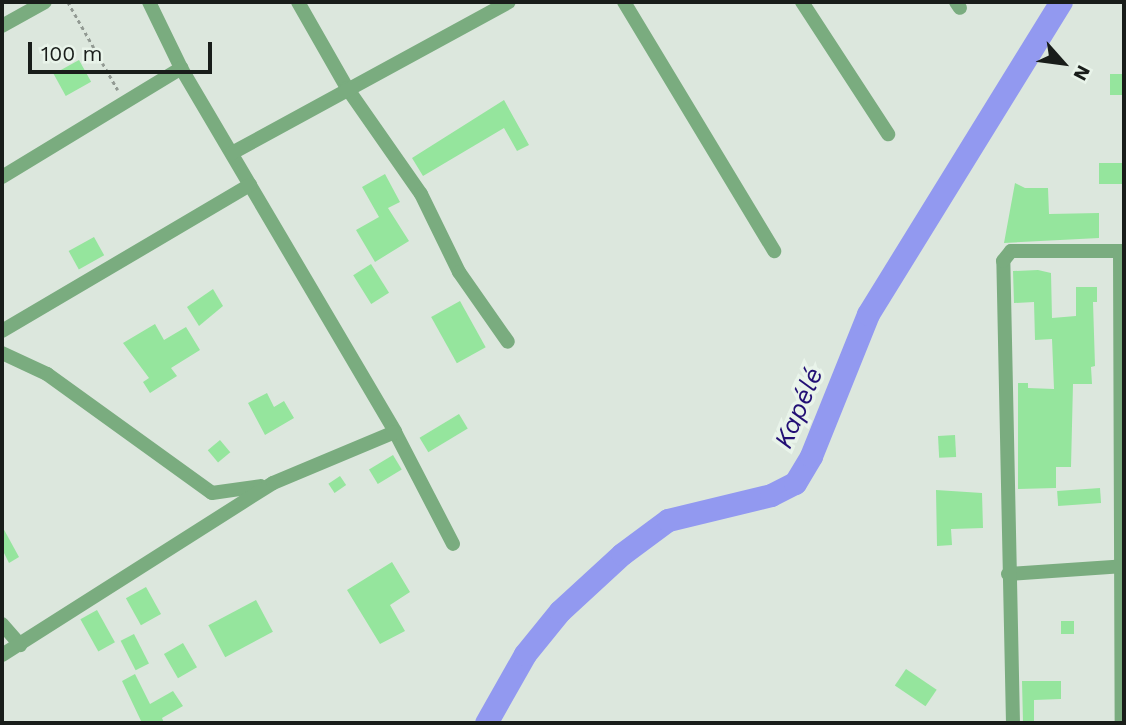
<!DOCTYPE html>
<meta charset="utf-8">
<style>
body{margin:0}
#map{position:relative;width:1126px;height:725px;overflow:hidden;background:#dce7dd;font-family:"Work Sans",sans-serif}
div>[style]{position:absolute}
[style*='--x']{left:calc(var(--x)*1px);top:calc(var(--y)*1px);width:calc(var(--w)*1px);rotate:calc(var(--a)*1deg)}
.river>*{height:23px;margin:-11.5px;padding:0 11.5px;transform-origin:11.5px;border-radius:11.5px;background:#9299f0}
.building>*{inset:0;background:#95e59d;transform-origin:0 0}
.path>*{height:2.5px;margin-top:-1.25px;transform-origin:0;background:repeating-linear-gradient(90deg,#929a93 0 3.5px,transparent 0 7px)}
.street>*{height:14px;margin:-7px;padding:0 7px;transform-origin:7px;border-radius:7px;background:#7aac7f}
span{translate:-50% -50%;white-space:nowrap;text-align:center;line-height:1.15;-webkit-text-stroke:7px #e9f4ea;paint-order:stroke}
.water-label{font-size:26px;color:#220f75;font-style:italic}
.frame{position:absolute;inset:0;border:4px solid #191d1a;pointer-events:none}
.north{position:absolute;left:1028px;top:28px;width:70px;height:70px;-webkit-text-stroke:5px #e9f4ea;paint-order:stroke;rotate:118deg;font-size:19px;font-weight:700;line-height:28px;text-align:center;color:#191d1a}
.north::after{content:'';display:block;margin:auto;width:24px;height:32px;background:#191d1a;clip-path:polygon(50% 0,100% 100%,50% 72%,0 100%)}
.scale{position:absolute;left:28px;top:42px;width:184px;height:32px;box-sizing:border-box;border:4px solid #191d1a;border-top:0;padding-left:9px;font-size:21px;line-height:24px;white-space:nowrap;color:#191d1a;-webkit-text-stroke:5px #e9f4ea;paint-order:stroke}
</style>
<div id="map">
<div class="river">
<div style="--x:486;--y:723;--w:79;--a:-60.5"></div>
<div style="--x:525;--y:654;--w:55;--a:-50.9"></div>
<div style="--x:560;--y:611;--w:84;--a:-42.6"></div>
<div style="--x:622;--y:554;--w:57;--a:-36.5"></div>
<div style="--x:668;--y:520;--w:106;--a:-13.6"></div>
<div style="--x:771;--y:495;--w:27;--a:-27"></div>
<div style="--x:795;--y:483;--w:31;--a:-59"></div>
<div style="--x:811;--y:456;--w:153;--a:-68.1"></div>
<div style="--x:868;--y:314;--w:367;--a:-58.3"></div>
</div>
<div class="building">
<div style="left:79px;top:60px;width:25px;height:29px;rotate:61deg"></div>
<div style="left:1124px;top:74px;width:21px;height:14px;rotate:90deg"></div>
<div style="clip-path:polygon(504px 100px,529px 145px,517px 151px,504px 128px,423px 176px,412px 158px)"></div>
<div style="left:1099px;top:163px;width:25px;height:21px"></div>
<div style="clip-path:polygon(385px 174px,400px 202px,388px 208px,409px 241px,375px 262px,356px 230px,379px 217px,362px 187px)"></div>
<div style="clip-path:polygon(1015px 183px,1025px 188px,1048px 188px,1049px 214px,1099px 213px,1099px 238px,1004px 243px)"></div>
<div style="left:94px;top:237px;width:21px;height:29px;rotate:61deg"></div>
<div style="left:371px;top:264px;width:34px;height:21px;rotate:58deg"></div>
<div style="clip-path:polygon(1038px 270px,1051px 273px,1052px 318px,1076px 316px,1076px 287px,1097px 287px,1097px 302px,1093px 302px,1095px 366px,1091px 367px,1092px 384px,1073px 384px,1071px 467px,1056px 467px,1056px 488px,1018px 489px,1018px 383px,1028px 383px,1028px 388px,1054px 389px,1052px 339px,1035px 340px,1034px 302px,1014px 303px,1013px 271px)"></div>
<div style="clip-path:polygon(213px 289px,223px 306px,199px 326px,187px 307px)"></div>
<div style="left:460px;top:301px;width:53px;height:33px;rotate:61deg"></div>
<div style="clip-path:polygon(155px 324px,164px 340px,186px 327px,200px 350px,171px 368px,177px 376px,150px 393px,143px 382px,149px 378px,123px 343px)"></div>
<div style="clip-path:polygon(267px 393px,274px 407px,284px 401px,294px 418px,265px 435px,248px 403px)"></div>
<div style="left:459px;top:414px;width:17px;height:46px;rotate:59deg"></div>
<div style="left:955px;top:435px;width:22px;height:17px;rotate:87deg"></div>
<div style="left:220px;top:440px;width:16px;height:16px;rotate:50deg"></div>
<div style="left:393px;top:455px;width:17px;height:28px;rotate:59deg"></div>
<div style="left:340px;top:476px;width:11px;height:14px;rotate:56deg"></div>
<div style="left:1100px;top:488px;width:15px;height:43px;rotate:86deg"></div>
<div style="clip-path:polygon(936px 490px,982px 493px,983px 528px,951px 529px,952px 545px,937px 546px)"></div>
<div style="clip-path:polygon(2px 526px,19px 557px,9px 563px,2px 549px)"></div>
<div style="clip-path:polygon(392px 562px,410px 592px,390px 605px,405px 631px,380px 644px,347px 590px)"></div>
<div style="left:146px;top:587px;width:31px;height:23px;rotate:61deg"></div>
<div style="left:256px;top:600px;width:36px;height:54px;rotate:62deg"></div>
<div style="left:97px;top:610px;width:37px;height:19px;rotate:61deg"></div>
<div style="left:1061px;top:621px;width:13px;height:13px"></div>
<div style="left:134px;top:634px;width:33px;height:15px;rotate:63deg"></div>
<div style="left:183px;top:643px;width:28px;height:22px;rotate:60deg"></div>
<div style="left:906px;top:669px;width:37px;height:20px;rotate:34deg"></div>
<div style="clip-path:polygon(135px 674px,150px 704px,173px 691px,183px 706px,162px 718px,164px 723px,142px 723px,122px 681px)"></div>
<div style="clip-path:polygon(1022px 681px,1061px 681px,1061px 699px,1034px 700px,1034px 723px,1023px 723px)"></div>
</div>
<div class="path">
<div style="--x:68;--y:2;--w:101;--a:60.4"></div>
</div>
<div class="street">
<div style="--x:149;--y:2;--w:73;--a:64.1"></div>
<div style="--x:181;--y:68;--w:422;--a:59.5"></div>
<div style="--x:395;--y:432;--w:126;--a:62.6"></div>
<div style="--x:298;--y:2;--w:99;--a:60.3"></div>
<div style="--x:347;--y:88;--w:129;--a:55.1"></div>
<div style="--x:421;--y:194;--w:87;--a:64"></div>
<div style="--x:459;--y:272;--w:85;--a:55"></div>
<div style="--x:624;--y:2;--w:291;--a:58.9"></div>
<div style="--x:802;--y:2;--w:158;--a:56.9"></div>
<div style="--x:956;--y:2;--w:7;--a:56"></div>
<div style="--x:2;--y:26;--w:49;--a:-29.2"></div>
<div style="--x:232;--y:153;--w:315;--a:-28.6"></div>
<div style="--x:2;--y:177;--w:210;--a:-31.3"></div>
<div style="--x:1120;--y:251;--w:472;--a:89.8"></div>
<div style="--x:2;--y:331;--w:288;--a:-30.5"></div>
<div style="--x:2;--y:353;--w:50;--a:25"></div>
<div style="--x:47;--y:374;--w:203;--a:35.8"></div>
<div style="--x:212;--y:493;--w:49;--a:-8.1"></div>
<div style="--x:1008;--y:574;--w:116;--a:-3.9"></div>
<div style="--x:2;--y:624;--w:28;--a:49"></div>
<div style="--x:2;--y:655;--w:321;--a:-32.4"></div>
<div style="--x:273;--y:483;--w:132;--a:-22.7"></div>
<div style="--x:1013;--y:723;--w:462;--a:-91.2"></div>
<div style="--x:1003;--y:261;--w:13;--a:-51"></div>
<div style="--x:1011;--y:251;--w:113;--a:0"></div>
</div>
<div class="water-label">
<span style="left:799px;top:408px;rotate:-67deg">Kapélé</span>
</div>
<div class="frame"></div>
<div class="north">N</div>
<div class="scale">100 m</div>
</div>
